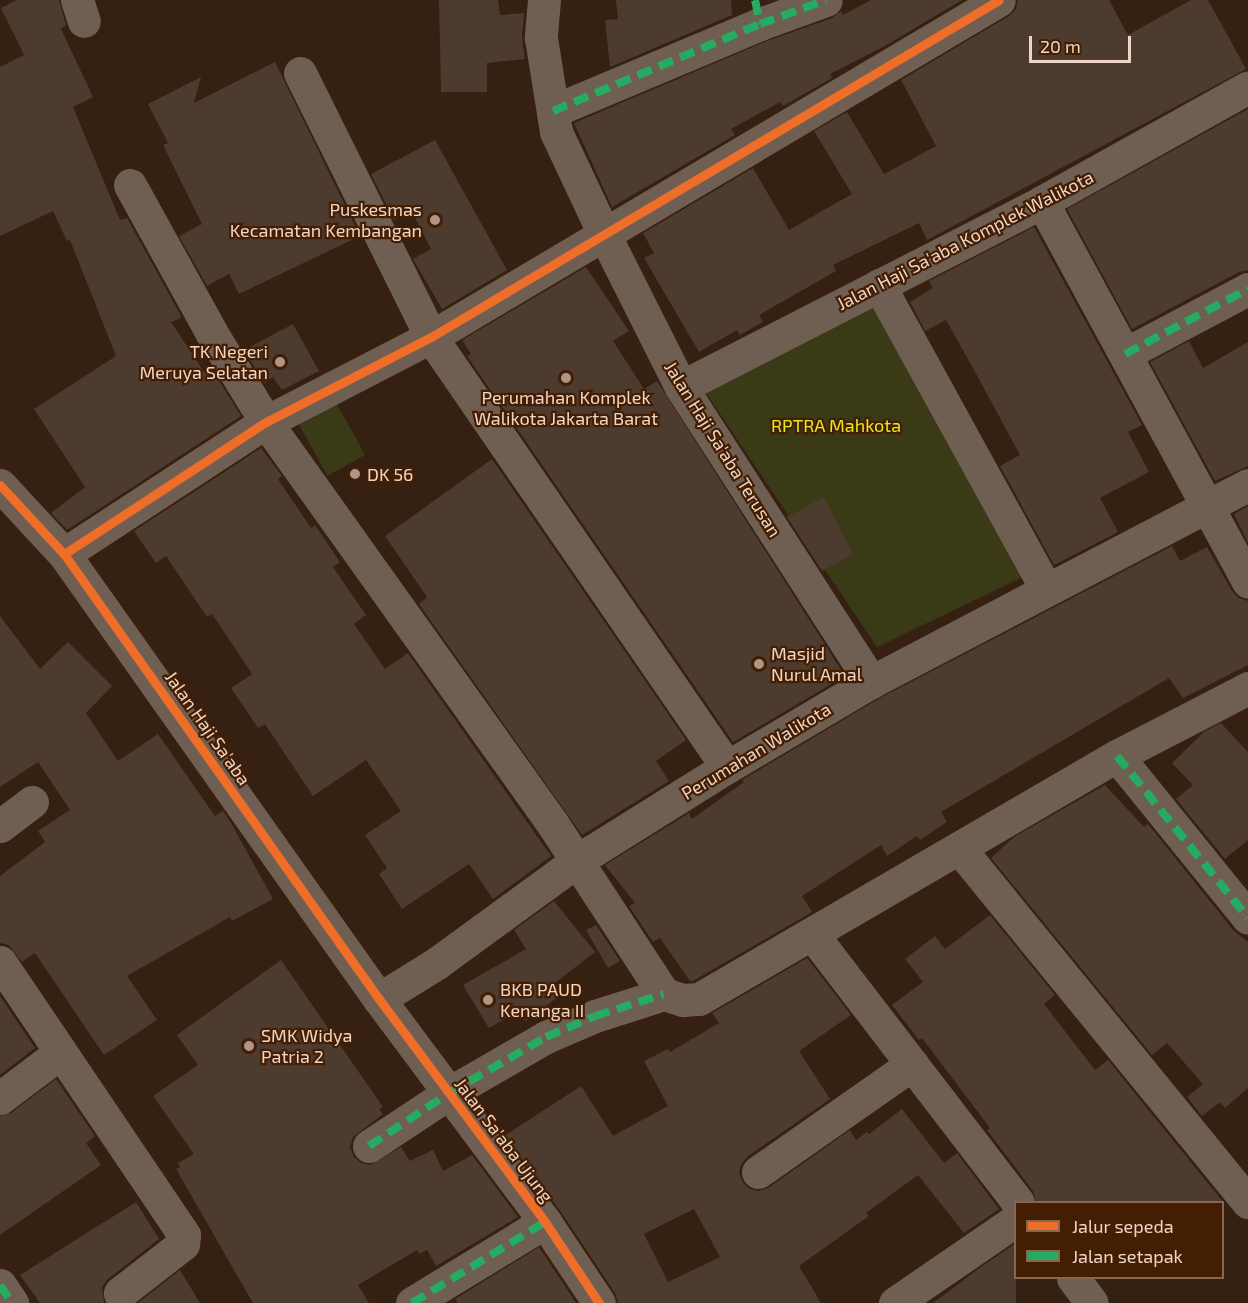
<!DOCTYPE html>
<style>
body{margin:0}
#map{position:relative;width:1248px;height:1303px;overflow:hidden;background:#352011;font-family:"Exo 2",sans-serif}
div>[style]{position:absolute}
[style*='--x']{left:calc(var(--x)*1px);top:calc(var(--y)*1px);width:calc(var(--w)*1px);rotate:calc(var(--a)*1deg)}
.green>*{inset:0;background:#3b3a17;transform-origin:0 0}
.building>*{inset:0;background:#4d3b2f}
.street>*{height:33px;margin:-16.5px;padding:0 16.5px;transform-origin:16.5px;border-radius:16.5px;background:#6f5e52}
.quiet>*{height:8px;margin-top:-4px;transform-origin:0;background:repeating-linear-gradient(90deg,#26ab63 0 15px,transparent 0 23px)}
.cycleway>*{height:9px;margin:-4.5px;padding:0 4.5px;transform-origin:4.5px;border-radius:4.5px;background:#ee6e29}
.dots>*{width:16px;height:16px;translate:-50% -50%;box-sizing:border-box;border:3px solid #441e02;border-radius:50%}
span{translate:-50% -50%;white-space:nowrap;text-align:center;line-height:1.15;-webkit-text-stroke:4.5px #441e02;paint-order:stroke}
.poi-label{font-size:18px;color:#efd5c6}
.right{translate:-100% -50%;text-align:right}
.left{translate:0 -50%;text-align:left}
.street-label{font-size:18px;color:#efd5c6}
.park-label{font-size:18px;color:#e2e91f}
.legend{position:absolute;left:1014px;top:1201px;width:210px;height:78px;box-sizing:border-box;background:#441e02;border:2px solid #886750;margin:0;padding:8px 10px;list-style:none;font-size:18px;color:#efd5c6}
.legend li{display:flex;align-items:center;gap:12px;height:30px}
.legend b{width:30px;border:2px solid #886750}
.scale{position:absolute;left:1029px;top:36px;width:102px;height:27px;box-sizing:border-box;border:3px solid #efd5c6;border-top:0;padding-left:8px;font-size:18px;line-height:21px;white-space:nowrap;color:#efd5c6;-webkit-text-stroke:4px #441e02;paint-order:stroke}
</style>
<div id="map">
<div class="green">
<div style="clip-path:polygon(871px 303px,1021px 578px,877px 647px,706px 393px)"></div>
<div style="left:334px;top:399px;width:64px;height:43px;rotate:61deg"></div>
</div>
<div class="building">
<div style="clip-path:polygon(17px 0,59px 0,66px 25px,61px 29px,93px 97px,73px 107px,120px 220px,127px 218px,180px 314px,181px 318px,171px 322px,204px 372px,211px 368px,241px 416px,67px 530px,51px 513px,85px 487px,34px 409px,116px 356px,70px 240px,67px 241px,53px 211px,0 236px,0 67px,24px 55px,1px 8px)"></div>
<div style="clip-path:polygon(439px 0,498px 0,500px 15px,524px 13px,522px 37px,525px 59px,487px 63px,487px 92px,441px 92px)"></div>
<div style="clip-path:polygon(616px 0,731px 0,732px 15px,610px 67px,605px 20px,618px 19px)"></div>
<div style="clip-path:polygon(871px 0,962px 0,883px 47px,830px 74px,832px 78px,783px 106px,780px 102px,731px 129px,735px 135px,612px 207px,574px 123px,767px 41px,832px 18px,841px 11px,843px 15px)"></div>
<div style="clip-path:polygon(1018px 0,1109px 0,1128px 35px,1191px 0,1208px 0,1246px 69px,927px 240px,919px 223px,833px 265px,836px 271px,759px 315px,763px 322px,740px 335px,737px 330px,699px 352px,644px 258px,654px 253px,643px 233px,753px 168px,789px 230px,852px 194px,814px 131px,847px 112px,884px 174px,936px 146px,901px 80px,1009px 16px,1016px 9px)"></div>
<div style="clip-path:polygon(275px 62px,360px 236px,239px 294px,229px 274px,207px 286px,179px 236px,202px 224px,163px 145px,168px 143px,148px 104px,201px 77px,194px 103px)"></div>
<div style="clip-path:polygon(1248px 109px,1248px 270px,1239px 272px,1132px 329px,1067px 209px)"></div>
<div style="clip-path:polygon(435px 140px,507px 270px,442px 309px,413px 259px,431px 249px,412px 212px,394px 220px,371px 174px)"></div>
<div style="clip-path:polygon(1034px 227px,1142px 425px,1128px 432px,1149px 472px,1100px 498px,1118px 532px,1054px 565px,1000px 466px,1020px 455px,973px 368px,946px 320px,925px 331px,910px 302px,933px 288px,929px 281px)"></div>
<div style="clip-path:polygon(586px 267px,629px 331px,613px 341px,644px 389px,657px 381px,845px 676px,733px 742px,467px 356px,471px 354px,462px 340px)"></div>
<div style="clip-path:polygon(293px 324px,319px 371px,282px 390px,273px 377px,264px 383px,244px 350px)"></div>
<div style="clip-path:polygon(1189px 341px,1203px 368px,1248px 342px,1248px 466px,1215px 481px,1150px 362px)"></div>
<div style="clip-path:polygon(261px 448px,282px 476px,278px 479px,311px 528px,315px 525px,340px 562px,333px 567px,366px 615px,354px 624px,385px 669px,408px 653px,551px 856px,493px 899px,469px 864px,402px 909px,379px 874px,387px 868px,365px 835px,401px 811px,366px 760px,313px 796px,265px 724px,258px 728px,231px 688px,252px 674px,212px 614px,207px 617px,166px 556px,156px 563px,134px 531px)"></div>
<div style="clip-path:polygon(492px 459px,686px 740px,656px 761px,669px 781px,582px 835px,419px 604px,427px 597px,385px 536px)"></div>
<div style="clip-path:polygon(824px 497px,853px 554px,822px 571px,787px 517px)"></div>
<div style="clip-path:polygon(1248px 506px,1248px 543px,1234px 514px)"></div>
<div style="clip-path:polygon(1172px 546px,1180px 561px,1207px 547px,1232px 591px,1239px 598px,1248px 601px,1248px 665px,1183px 698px,1169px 678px,941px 812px,947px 822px,920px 840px,917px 836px,887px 856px,881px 845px,802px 896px,812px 912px,693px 981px,690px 981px,660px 938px,653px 942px,629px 906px,635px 903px,605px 865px,689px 813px,692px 819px,744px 782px,742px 780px,880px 698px)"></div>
<div style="clip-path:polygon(0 616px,40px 669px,68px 642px,112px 686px,86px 713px,118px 761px,158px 734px,215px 816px,223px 811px,231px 823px,273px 899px,232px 921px,230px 917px,127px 976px,157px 1020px,104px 1055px,35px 953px,22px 962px,9px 945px,0 943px,0 876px,45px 842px,38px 831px,70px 810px,38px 762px,0 787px)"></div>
<div style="clip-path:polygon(1221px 723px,1248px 752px,1248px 840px,1225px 859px,1176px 799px,1193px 785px,1172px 763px,1205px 731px)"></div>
<div style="clip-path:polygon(1105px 785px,1144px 827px,1148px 824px,1233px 930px,1248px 942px,1248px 1088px,1225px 1108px,1220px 1102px,1202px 1116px,1187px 1097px,1203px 1084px,1167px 1043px,1152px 1055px,991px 858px,1014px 837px)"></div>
<div style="clip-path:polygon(554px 901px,595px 952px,550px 987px,558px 997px,526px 1021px,518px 1011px,489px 1028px,463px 985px,526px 949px,514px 930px)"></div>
<div style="clip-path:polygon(990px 915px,1055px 995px,1044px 1004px,1095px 1070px,1108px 1060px,1224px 1203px,1036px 1203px,1033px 1191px,987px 1130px,990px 1128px,922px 1038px,919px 1040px,892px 1005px,923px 982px,905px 959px,935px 936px,945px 949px)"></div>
<div style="clip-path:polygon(596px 925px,620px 961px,608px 968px,586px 930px)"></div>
<div style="clip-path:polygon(evenodd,807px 958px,851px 1015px,799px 1051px,830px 1099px,747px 1157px,741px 1165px,739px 1173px,743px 1183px,750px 1189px,759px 1191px,768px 1188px,850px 1130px,856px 1140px,867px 1132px,869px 1134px,902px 1109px,944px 1163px,957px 1153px,999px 1209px,964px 1233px,918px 1175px,866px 1213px,869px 1216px,799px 1266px,821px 1303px,618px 1303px,615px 1293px,561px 1212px,504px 1136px,581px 1086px,613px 1136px,668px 1106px,644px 1061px,668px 1049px,670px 1052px,719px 1023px,712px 1013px,807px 958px,694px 1209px,720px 1257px,668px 1282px,644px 1234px,694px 1209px)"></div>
<div style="clip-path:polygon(281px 960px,383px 1107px,379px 1109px,383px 1114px,353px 1137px,350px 1147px,354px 1157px,361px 1163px,371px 1165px,401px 1147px,410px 1161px,433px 1150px,443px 1171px,472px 1155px,518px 1217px,436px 1266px,427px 1250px,419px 1254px,417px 1250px,358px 1285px,369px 1303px,253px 1303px,176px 1169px,180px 1167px,178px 1163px,194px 1154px,153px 1096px,198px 1065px,177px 1035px)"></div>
<div style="clip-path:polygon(0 996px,35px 1048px,0 1075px)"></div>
<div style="clip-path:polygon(56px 1079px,95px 1136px,86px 1143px,101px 1165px,0 1235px,0 1116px,11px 1113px)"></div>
<div style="clip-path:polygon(136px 1202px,159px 1239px,108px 1279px,102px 1287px,104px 1303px,40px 1303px,20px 1275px)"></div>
<div style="clip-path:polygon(1016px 1243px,1016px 1303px,933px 1303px,981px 1267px)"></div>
<div style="clip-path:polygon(539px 1247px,576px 1303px,458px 1303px,455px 1299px)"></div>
<div style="clip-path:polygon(180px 1270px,200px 1303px,138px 1303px)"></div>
</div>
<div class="street">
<div style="--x:77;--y:0;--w:22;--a:72"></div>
<div style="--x:544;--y:0;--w:38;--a:95"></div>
<div style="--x:541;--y:38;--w:95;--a:80.9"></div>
<div style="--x:556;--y:132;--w:113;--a:64.8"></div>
<div style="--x:604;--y:234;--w:171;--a:63.3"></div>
<div style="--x:681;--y:387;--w:351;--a:57.2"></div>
<div style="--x:300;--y:73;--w:295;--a:63.6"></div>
<div style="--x:431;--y:337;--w:522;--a:55.46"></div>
<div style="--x:553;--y:111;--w:225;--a:-22.8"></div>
<div style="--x:760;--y:24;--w:70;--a:-20"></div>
<div style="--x:130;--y:185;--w:168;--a:61.1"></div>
<div style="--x:211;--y:332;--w:105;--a:58.6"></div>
<div style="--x:266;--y:422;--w:493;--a:54.5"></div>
<div style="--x:552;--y:823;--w:204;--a:56.8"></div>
<div style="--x:1042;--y:202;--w:432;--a:61.5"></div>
<div style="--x:879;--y:285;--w:347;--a:61.2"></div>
<div style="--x:1125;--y:354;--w:139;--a:-27.9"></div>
<div style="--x:681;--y:387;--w:406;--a:-27.1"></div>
<div style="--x:1042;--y:202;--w:235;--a:-29.1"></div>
<div style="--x:0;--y:485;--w:94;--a:47.2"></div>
<div style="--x:64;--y:554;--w:545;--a:54.71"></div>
<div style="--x:379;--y:999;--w:278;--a:53.3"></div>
<div style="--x:545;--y:1222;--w:97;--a:56.3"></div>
<div style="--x:64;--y:554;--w:241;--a:-33.2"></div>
<div style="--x:266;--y:422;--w:186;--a:-27.3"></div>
<div style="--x:431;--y:337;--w:660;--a:-30.68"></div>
<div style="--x:1117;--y:756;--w:208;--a:51"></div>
<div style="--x:0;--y:826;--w:40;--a:-37"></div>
<div style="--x:959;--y:848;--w:457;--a:50.8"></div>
<div style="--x:812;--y:934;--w:338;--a:52.5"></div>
<div style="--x:0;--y:962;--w:329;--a:56"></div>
<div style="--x:184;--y:1235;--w:9;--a:96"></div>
<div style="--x:183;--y:1244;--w:80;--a:142.1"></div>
<div style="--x:379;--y:999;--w:68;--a:-31.8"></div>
<div style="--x:437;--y:963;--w:175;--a:-36.1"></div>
<div style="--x:578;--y:860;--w:176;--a:-32"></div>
<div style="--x:727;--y:767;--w:167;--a:-30.6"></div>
<div style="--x:871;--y:682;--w:425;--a:-27.6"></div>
<div style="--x:0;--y:1098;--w:76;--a:-37"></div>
<div style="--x:369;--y:1146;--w:96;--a:-33.5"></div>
<div style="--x:449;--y:1093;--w:112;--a:-30"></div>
<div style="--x:546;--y:1037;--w:53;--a:-23.2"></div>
<div style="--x:595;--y:1016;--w:72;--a:-17.7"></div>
<div style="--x:664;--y:994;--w:20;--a:18"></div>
<div style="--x:683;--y:1000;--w:16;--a:-4"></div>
<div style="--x:699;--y:999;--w:484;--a:-30.2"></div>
<div style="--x:1117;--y:756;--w:148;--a:-27.4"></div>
<div style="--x:758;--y:1172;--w:188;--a:-35"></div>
<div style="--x:1073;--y:1278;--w:31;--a:53"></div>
<div style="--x:0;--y:1285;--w:22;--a:56"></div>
<div style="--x:412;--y:1303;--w:156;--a:-31.3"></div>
<div style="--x:895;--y:1303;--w:147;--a:-34.4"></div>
</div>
<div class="quiet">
<div style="--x:755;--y:0;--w:25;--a:78"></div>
<div style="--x:553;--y:111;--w:225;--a:-22.8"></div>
<div style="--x:760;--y:24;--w:70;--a:-20"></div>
<div style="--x:1125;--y:354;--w:139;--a:-27.9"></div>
<div style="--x:1117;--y:756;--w:208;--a:51"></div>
<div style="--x:369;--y:1146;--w:96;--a:-33.5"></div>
<div style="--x:449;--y:1093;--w:112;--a:-30"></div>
<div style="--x:546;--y:1037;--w:53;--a:-23.2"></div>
<div style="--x:595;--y:1016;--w:72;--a:-17.7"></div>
<div style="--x:0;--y:1285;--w:22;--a:56"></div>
<div style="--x:412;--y:1303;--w:156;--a:-31.3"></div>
</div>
<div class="cycleway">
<div style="--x:0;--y:485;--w:94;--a:47.2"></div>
<div style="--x:64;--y:554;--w:545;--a:54.71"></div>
<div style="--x:379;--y:999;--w:278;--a:53.3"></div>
<div style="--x:545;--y:1222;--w:97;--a:56.3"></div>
<div style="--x:64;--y:554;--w:241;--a:-33.2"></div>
<div style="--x:266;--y:422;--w:186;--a:-27.3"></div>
<div style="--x:431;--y:337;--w:660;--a:-30.68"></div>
</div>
<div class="dots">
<div style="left:435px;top:220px;background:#ae9687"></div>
<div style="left:280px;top:362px;background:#ae9687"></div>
<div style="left:566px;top:378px;background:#ae9687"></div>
<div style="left:355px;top:474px;background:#ae9687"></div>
<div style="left:759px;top:664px;background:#ae9687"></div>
<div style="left:488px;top:1000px;background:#ae9687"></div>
<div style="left:249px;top:1046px;background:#ae9687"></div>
</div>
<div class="poi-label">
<span class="right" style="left:422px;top:220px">Puskesmas<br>Kecamatan Kembangan</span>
<span class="right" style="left:268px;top:362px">TK Negeri<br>Meruya Selatan</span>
<span style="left:566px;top:408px">Perumahan Komplek<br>Walikota Jakarta Barat</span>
<span class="left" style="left:367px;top:474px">DK 56</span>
<span class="left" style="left:771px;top:664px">Masjid<br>Nurul Amal</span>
<span class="left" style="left:500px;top:1000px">BKB PAUD<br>Kenanga II</span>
<span class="left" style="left:261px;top:1046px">SMK Widya<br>Patria 2</span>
</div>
<div class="street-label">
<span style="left:965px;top:240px;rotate:-27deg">Jalan Haji Sa'aba Komplek Walikota</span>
<span style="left:723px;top:449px;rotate:58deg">Jalan Haji Sa'aba Terusan</span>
<span style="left:208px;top:728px;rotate:55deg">Jalan Haji Sa'aba</span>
<span style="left:756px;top:751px;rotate:-31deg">Perumahan Walikota</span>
<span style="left:504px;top:1140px;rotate:53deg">Jalan Sa'aba Ujung</span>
</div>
<div class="park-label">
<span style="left:836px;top:425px">RPTRA Mahkota</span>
</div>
<ul class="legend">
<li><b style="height:8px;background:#ee6e29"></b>Jalur sepeda</li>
<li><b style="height:8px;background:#26ab63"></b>Jalan setapak</li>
</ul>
<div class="scale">20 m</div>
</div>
